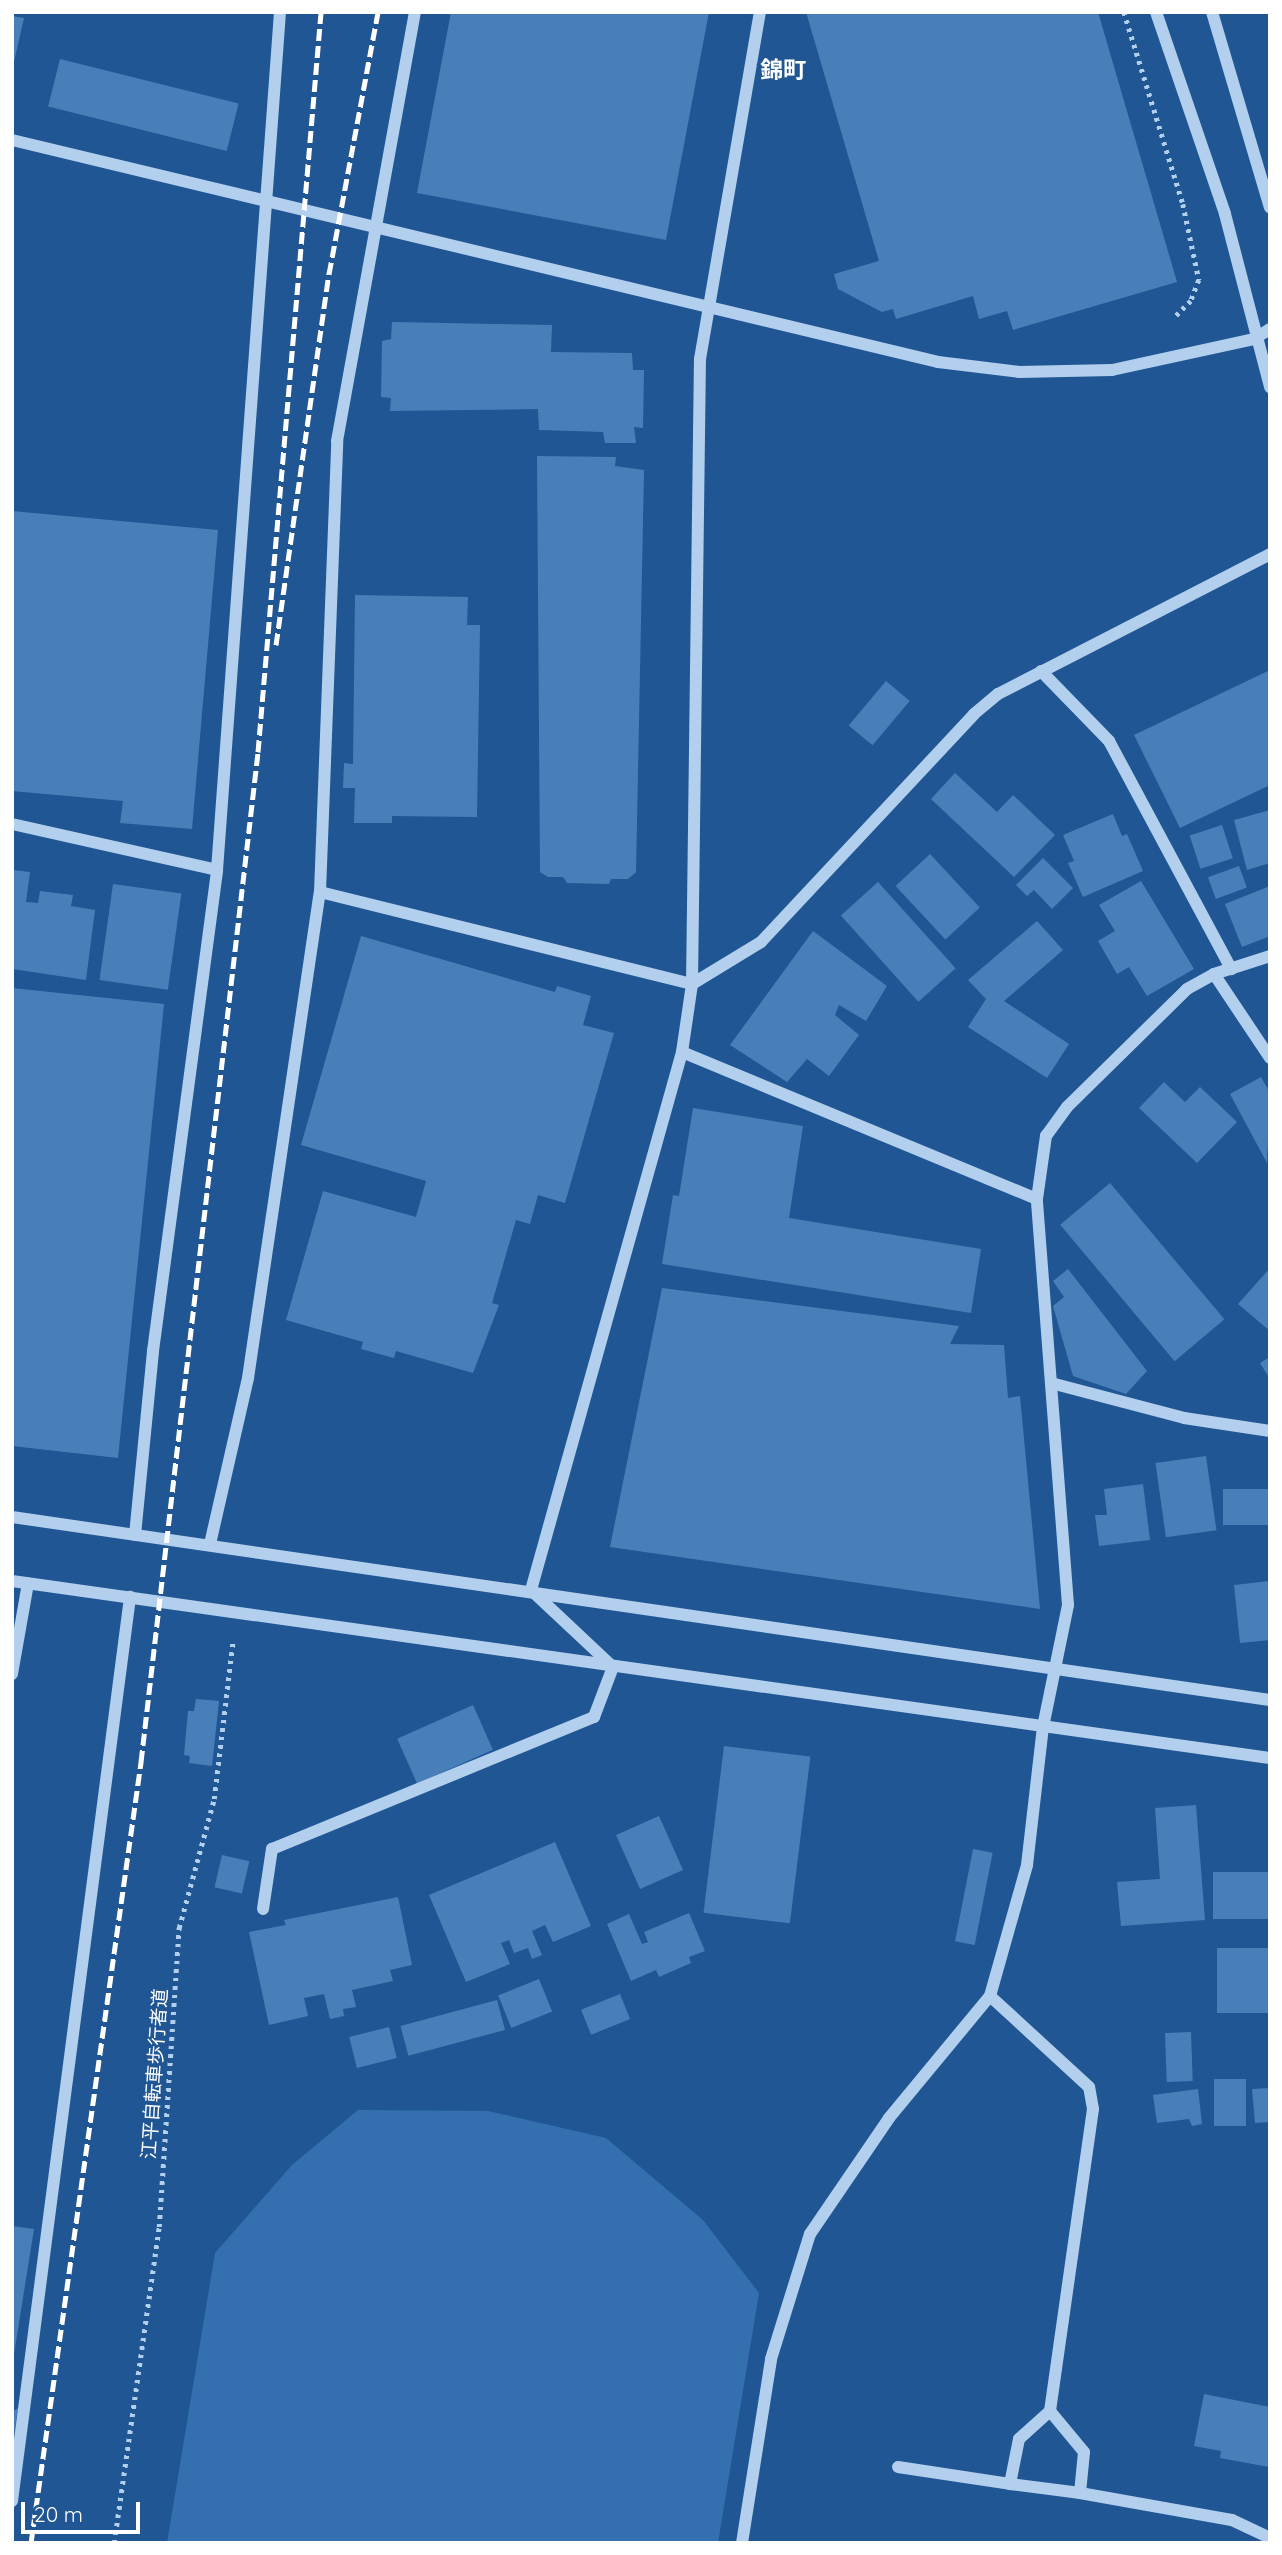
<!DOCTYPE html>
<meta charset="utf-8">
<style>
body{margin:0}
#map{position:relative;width:1282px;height:2555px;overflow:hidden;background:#205693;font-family:Quicksand,"Noto Sans JP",sans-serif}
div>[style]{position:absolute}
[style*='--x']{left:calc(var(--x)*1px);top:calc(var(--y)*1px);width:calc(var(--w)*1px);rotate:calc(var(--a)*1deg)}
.green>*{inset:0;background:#3470b0}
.building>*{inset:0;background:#497fb9;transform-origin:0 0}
.path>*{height:4.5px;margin-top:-2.25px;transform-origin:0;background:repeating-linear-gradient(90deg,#b2cfee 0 3.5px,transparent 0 8.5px)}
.minor>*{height:12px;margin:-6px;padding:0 6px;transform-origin:6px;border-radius:6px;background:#b2cfee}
.rail>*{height:5px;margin-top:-2.5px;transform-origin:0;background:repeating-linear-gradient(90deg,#fff 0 12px,transparent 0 17px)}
span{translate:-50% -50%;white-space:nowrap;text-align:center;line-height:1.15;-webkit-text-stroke:5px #205693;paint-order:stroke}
.street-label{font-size:19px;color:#fff}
.quarter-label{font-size:23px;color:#fff;font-weight:700}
.frame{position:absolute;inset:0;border:14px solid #fff;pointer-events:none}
.scale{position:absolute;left:21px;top:2502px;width:119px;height:32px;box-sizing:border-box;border:4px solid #fff;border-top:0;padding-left:9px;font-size:21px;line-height:24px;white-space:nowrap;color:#fff;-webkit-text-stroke:5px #205693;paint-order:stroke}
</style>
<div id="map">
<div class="green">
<div style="clip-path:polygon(358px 2110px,488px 2111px,606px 2138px,703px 2220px,759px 2293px,718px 2543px,167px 2543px,215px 2253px,292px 2165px)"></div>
</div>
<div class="building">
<div style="clip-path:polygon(451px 12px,709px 12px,666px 240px,417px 193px)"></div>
<div style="clip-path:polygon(806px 12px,1098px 12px,1177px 282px,1013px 330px,1007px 311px,979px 319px,973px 296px,896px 319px,893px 309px,882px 312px,838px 289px,834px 274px,879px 261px)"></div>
<div style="clip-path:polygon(12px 16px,24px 18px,13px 66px,12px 65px)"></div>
<div style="left:60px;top:59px;width:184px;height:49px;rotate:14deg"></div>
<div style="clip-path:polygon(392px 322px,552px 325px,551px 352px,632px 353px,633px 370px,644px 370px,643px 428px,634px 427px,636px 443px,605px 443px,603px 432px,539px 430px,538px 409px,390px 411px,391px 398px,381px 397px,382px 341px,391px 339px)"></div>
<div style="clip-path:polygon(537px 456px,616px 457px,615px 466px,644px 470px,636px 872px,628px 879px,611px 879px,609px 884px,567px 883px,563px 877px,548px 877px,540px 872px)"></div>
<div style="clip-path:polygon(12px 511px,218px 530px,192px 829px,120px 823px,123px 801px,12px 791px)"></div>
<div style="clip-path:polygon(355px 595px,468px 597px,467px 625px,480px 625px,477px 817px,392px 816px,392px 823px,354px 823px,355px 788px,343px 788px,344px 763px,353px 764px)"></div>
<div style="clip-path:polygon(1270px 670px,1270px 785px,1180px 828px,1134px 735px)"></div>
<div style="left:886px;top:681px;width:31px;height:58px;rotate:40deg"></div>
<div style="clip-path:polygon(955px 773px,997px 812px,1013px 795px,1055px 835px,1014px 877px,931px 799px)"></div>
<div style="clip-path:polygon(1270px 810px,1270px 863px,1247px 870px,1234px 820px)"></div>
<div style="clip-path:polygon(1113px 814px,1122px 836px,1127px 834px,1143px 871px,1083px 897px,1068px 863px,1074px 861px,1063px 835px)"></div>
<div style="left:1222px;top:825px;width:35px;height:34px;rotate:72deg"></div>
<div style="left:930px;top:854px;width:73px;height:47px;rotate:47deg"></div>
<div style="clip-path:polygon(1043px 858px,1073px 888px,1052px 909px,1034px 890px,1027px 896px,1016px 885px)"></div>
<div style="left:1239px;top:866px;width:23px;height:33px;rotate:70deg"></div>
<div style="clip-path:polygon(12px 870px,30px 872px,26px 902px,38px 903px,40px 891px,73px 895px,71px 906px,95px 910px,86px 980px,12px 969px)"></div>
<div style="clip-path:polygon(1141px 881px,1194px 969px,1147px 996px,1129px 967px,1117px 974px,1098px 941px,1115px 931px,1099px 905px)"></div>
<div style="left:878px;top:882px;width:116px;height:50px;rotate:48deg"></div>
<div style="left:113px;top:884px;width:69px;height:97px;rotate:8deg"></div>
<div style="clip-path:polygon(1270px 886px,1270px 936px,1242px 947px,1225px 904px)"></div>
<div style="clip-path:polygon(1037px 921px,1063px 950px,1004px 1001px,1069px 1044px,1047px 1078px,968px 1027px,986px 999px,968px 980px)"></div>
<div style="clip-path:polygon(813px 931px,887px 986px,866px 1021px,839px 1005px,835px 1015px,859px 1035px,829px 1076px,807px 1059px,787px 1082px,730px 1045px)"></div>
<div style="clip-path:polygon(361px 936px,555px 992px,557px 986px,591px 996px,583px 1025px,614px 1033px,565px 1203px,538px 1195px,530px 1224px,516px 1220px,492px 1303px,499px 1305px,473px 1373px,396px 1351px,394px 1358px,361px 1349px,363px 1342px,286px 1320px,323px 1191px,416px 1217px,426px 1181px,301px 1145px)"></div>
<div style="clip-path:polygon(12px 988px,164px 1004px,118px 1458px,12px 1446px)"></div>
<div style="clip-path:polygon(1261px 1077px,1270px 1093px,1267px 1163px,1230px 1094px)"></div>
<div style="clip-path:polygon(1164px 1082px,1185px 1102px,1200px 1087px,1237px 1122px,1197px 1163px,1139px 1108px)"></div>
<div style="clip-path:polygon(693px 1108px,803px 1126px,789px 1218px,981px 1249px,971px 1313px,662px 1264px,673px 1195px,679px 1196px)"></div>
<div style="left:1110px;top:1183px;width:178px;height:65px;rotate:50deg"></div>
<div style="clip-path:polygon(1270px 1268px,1270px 1331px,1238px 1304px)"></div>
<div style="clip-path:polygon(1068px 1269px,1147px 1371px,1126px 1394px,1073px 1376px,1053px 1306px,1064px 1297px,1053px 1281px)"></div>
<div style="clip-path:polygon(662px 1288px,959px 1326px,950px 1344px,1004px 1345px,1008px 1398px,1020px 1396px,1040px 1609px,610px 1547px)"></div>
<div style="clip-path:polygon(1270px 1357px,1270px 1379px,1260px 1363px)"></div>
<div style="left:1206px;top:1456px;width:75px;height:51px;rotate:82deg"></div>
<div style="clip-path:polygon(1143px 1484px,1150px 1540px,1099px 1546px,1095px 1515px,1107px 1515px,1104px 1489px)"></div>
<div style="left:1270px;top:1489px;width:36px;height:47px;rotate:90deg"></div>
<div style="clip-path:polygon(1270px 1581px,1270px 1640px,1240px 1643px,1234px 1585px)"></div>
<div style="clip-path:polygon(196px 1699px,219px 1701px,212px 1766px,189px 1763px,190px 1756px,184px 1755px,188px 1711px,194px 1711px)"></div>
<div style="left:473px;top:1705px;width:49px;height:83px;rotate:66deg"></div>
<div style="left:724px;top:1746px;width:87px;height:168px;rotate:7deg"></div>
<div style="clip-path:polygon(1196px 1805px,1205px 1920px,1121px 1926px,1117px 1882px,1160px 1879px,1155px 1808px)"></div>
<div style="left:659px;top:1816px;width:59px;height:47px;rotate:66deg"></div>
<div style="clip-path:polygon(555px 1842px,591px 1926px,553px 1942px,545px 1925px,532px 1931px,542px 1955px,532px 1959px,528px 1948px,514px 1953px,509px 1940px,501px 1943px,510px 1964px,466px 1982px,429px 1895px)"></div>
<div style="left:973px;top:1849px;width:20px;height:94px;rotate:11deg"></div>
<div style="left:222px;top:1855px;width:28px;height:33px;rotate:13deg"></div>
<div style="left:1270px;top:1872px;width:47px;height:57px;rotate:90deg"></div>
<div style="clip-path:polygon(398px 1897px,412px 1965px,390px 1970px,393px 1981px,352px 1990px,356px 2007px,343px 2009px,344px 2016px,330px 2019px,324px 1994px,304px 1998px,308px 2016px,269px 2025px,249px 1932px,286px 1925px,284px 1920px)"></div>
<div style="clip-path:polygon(689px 1913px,705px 1951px,689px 1957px,691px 1963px,659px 1977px,656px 1970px,631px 1981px,607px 1924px,629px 1914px,642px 1944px,648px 1942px,644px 1932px)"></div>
<div style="left:1270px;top:1948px;width:65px;height:53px;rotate:90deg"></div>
<div style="left:539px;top:1979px;width:35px;height:44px;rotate:68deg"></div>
<div style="left:620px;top:1994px;width:27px;height:42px;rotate:68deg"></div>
<div style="left:497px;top:2000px;width:31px;height:100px;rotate:75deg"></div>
<div style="left:389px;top:2027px;width:32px;height:41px;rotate:76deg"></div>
<div style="left:1191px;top:2032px;width:49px;height:26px;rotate:88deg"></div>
<div style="left:1214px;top:2079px;width:32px;height:47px"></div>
<div style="clip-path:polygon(1270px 2088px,1270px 2122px,1255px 2123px,1252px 2089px)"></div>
<div style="clip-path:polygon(1198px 2089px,1202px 2124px,1192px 2126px,1189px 2119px,1157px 2123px,1153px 2095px)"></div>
<div style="clip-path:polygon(12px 2226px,34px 2229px,14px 2354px,12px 2354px)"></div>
<div style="clip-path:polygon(1204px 2394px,1270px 2407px,1269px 2467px,1220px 2458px,1221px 2451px,1194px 2446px)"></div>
<div style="clip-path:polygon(18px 2408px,14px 2434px,12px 2433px,12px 2412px)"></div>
</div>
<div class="path">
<div style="--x:1124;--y:12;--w:201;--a:72.9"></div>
<div style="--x:1183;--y:204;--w:78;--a:78.1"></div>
<div style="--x:1199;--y:280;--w:22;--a:111"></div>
<div style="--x:1191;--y:301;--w:25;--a:135"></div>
<div style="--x:114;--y:2543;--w:319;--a:-81.9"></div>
<div style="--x:159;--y:2227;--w:300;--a:-86.2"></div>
<div style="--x:179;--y:1928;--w:134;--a:-74.8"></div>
<div style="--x:214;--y:1799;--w:161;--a:-83.2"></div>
</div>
<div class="minor">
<div style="--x:1156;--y:12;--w:213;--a:71.1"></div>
<div style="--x:1225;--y:214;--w:179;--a:75.4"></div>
<div style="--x:1212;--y:12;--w:204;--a:73.5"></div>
<div style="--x:12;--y:140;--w:952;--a:13.48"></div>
<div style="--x:938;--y:362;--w:82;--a:7"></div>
<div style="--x:1019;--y:372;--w:93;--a:-1.2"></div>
<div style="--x:1112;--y:370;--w:145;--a:-12.3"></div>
<div style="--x:1254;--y:339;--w:19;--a:-32"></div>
<div style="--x:1041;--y:671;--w:98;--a:45.8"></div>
<div style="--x:1109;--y:741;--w:259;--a:61.8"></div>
<div style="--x:12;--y:824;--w:210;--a:12.6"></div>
<div style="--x:320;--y:892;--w:383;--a:13.9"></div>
<div style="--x:692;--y:984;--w:81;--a:-31.3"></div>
<div style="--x:761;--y:942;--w:312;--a:-46.9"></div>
<div style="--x:974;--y:714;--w:31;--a:-40"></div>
<div style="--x:998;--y:694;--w:306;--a:-27.2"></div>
<div style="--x:1214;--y:974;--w:101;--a:56.3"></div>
<div style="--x:682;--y:1052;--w:384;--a:22.5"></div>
<div style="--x:1051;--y:1383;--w:138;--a:14.7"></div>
<div style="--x:1184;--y:1418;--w:87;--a:8.6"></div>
<div style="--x:12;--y:1517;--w:1271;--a:8.28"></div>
<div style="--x:135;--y:1535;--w:185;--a:-84.4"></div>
<div style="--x:153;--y:1351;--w:485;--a:-82.4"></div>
<div style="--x:217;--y:870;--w:860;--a:-85.8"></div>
<div style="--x:210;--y:1544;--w:170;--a:-77.1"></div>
<div style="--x:248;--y:1378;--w:491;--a:-81.6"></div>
<div style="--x:320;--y:892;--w:451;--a:-87.8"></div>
<div style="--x:337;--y:441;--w:436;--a:-79.7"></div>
<div style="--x:12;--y:1581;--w:1270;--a:8.01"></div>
<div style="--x:12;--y:1674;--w:92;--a:-80"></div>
<div style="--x:263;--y:1909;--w:61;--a:-81.5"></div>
<div style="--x:272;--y:1849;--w:348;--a:-22.3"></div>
<div style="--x:594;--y:1717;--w:53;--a:-69.2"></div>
<div style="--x:613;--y:1667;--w:112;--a:-136.8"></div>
<div style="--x:531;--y:1590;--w:559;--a:-74.32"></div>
<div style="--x:682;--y:1052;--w:69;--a:-81.6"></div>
<div style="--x:692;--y:984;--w:625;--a:-89.27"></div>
<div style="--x:700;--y:359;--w:352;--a:-80.2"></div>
<div style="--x:898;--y:2467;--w:113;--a:8.6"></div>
<div style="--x:1010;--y:2484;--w:46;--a:-78.7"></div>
<div style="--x:1019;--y:2439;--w:42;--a:-42.1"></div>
<div style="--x:1050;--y:2411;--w:305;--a:-81.9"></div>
<div style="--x:1093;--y:2109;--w:22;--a:-100"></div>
<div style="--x:1089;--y:2087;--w:134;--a:-137.4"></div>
<div style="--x:1010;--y:2484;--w:71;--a:7.3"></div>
<div style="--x:1080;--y:2493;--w:41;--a:-84.4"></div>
<div style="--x:1084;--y:2452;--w:53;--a:-129.7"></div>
<div style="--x:1080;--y:2493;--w:154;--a:10.1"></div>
<div style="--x:1232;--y:2520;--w:42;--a:25.3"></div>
<div style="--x:12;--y:2501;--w:912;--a:-82.56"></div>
<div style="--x:742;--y:2543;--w:186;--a:-81"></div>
<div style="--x:771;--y:2359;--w:131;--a:-72.7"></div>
<div style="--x:810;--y:2234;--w:140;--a:-55.7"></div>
<div style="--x:889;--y:2118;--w:158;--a:-50.4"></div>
<div style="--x:990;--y:1996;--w:136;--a:-74.2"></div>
<div style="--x:1027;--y:1865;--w:139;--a:-83.4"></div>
<div style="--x:1043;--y:1727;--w:125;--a:-78.4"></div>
<div style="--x:1068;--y:1605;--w:407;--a:-94.4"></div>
<div style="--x:1037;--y:1199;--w:64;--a:-81.9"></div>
<div style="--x:1046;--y:1136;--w:36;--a:-54"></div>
<div style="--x:1067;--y:1107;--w:168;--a:-44.5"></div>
<div style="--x:1187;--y:989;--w:31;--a:-29"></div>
<div style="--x:1214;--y:974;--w:59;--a:-17.8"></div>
</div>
<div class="rail">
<div style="--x:276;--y:645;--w:375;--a:-81.9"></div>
<div style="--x:329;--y:274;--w:267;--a:-79.4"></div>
<div style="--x:31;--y:2543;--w:789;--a:-81.98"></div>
<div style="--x:141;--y:1762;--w:1017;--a:-83.39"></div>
<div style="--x:258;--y:752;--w:743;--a:-85.13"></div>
</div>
<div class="street-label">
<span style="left:155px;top:2074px;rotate:-86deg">江平自転車歩行者道</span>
</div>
<div class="quarter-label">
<span style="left:783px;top:70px">錦町</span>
</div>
<div class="frame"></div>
<div class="scale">20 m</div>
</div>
